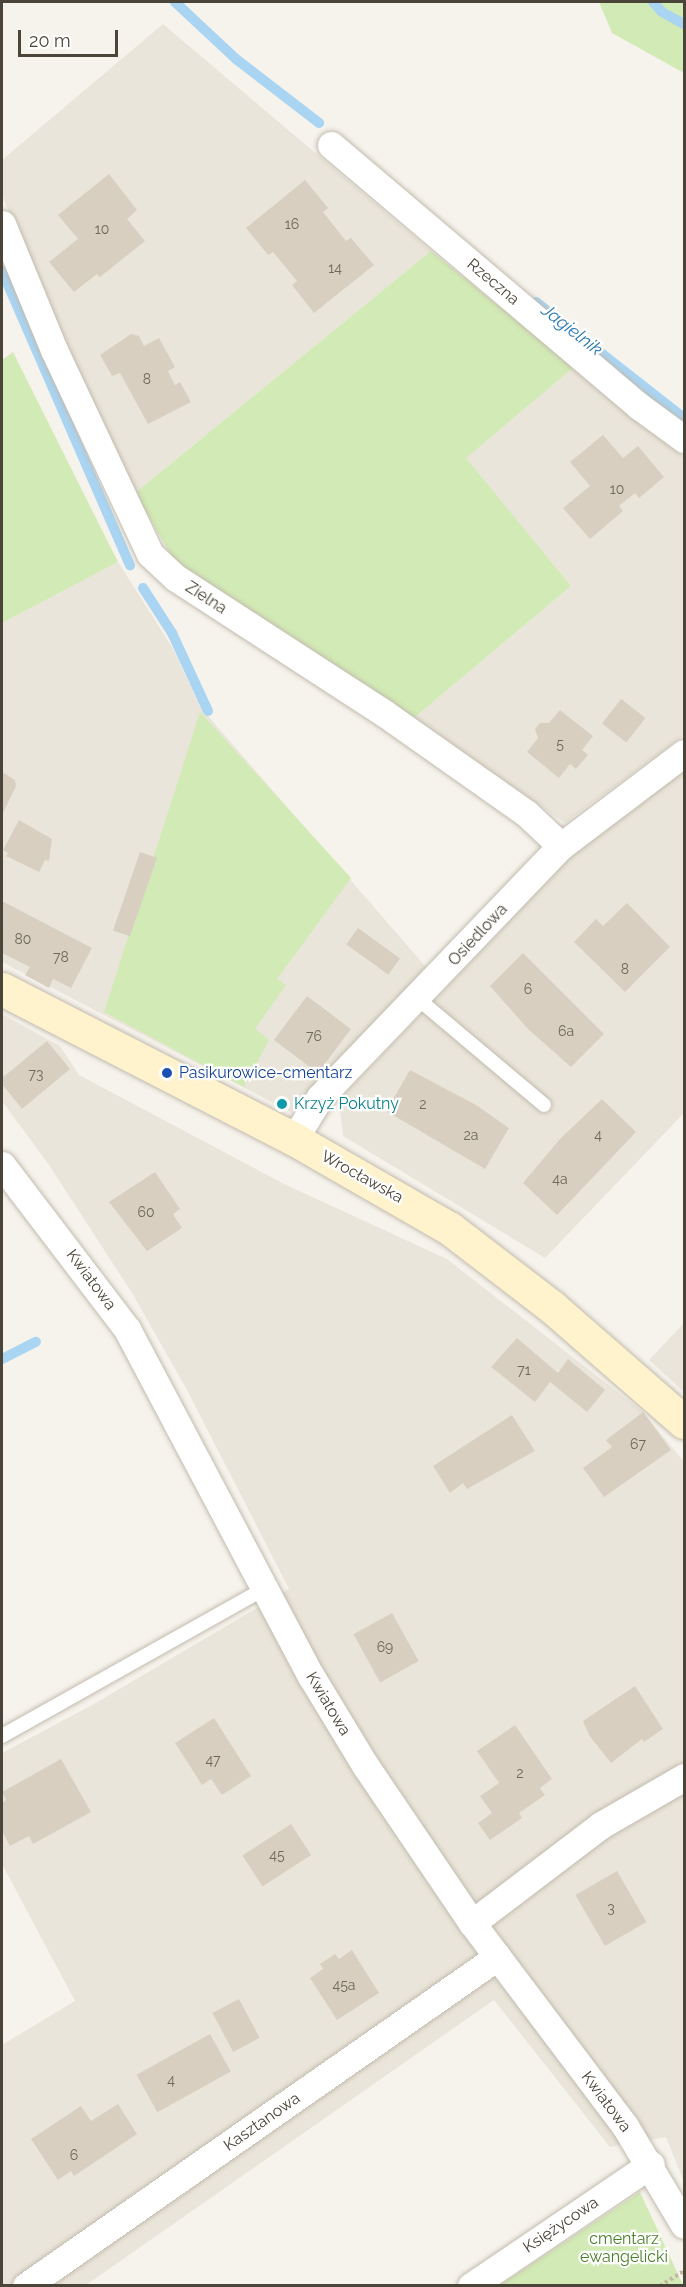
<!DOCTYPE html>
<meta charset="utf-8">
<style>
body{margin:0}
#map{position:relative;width:686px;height:2287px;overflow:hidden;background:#f6f3ec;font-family:Raleway,sans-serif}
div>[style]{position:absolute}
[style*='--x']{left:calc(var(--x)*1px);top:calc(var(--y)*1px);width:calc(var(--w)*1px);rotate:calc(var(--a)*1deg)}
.residential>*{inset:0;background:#eae5da}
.green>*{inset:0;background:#d2eab5}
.stream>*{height:10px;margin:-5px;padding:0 5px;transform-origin:5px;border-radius:5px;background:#a9d4f2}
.building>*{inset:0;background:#d8cfc1;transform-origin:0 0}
.path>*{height:4px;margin-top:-2px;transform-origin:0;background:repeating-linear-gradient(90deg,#c4b79f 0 3px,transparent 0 6px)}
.roads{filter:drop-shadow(0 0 2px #c2bbae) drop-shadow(0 0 2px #c2bbae)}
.lane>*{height:14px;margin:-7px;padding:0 7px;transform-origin:7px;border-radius:7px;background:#fff}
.street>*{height:27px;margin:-13.5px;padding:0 13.5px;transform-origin:13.5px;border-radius:13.5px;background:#fff}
.secondary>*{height:33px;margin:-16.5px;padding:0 16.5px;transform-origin:16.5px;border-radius:16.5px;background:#fff3cd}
.dots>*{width:16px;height:16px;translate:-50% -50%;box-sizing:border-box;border:3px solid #fff;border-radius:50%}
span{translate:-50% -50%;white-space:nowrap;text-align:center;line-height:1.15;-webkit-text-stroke:4.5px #fff;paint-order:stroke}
.number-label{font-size:14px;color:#6e675b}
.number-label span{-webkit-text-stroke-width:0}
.street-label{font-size:16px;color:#4b4439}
.transit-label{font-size:16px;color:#164399}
.left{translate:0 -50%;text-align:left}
.culture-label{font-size:16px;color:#0d838f}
.park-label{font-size:16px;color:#4a7f2a}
.water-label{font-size:18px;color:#2e7ab2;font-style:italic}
.frame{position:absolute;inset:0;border:3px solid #4b4439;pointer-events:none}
.scale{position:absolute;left:18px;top:30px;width:100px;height:27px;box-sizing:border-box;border:3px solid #4b4439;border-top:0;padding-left:8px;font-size:18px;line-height:21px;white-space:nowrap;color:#4b4439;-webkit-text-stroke:4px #fff;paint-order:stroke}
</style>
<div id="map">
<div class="residential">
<div style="clip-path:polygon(163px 24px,431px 251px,135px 493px,59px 337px,2px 195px,2px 160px)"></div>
<div style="clip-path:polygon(574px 367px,684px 457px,684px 735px,565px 823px,414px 718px,571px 586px,465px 458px)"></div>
<div style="clip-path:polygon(118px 562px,172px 647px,201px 708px,426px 967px,291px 1112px,2px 962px,2px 623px)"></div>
<div style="clip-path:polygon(684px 769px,684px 1113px,545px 1258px,343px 1136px,339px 1100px,592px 835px)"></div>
<div style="clip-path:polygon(2px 1014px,60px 1046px,79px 1075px,284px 1184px,447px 1259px,643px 1412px,684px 1462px,684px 2182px,666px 2137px,610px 2147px,494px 2000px,86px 2285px,2px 2285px,2px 2045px,75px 2001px,2px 1864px,2px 1753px,94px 1704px,289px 1589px,187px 1390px,132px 1293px,49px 1165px,2px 1101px)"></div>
<div style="clip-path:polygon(684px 1323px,684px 1392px,649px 1360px)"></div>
</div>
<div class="green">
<div style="clip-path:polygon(599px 2px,684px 2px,684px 73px,612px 33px)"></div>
<div style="clip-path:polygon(431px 251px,574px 367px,466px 458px,571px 586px,414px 718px,175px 562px,135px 493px)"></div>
<div style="clip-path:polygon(13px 352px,118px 562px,2px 623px,2px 360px)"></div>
<div style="clip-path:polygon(200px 712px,351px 878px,277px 979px,286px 985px,255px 1029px,269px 1040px,244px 1087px,104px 1012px)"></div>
<div style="clip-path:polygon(640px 2192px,683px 2285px,500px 2285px)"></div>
</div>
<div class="stream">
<div style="--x:175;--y:2;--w:83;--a:43.1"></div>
<div style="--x:236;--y:59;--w:105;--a:37.6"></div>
<div style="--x:653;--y:2;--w:13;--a:48"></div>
<div style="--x:662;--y:12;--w:25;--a:29"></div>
<div style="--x:2;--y:271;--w:321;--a:66.5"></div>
<div style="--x:536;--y:302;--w:188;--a:38.1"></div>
<div style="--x:143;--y:588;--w:54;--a:57.2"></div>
<div style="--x:172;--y:633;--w:86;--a:65.2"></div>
<div style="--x:2;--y:1359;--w:38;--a:-27"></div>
</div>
<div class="building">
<div style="clip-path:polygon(109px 174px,137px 210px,127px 219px,145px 241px,100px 277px,97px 274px,74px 292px,49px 262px,78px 239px,58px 215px)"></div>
<div style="clip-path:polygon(305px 180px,328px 208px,323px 212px,346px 241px,351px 238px,374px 265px,314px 313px,292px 285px,297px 281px,273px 252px,268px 255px,246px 228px)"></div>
<div style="clip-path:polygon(131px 334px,139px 336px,144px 346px,159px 338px,175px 367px,168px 371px,175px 385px,180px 382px,191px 402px,148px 424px,120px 373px,112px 376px,100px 355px)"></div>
<div style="clip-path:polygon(603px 435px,623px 458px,638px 446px,664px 477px,639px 498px,635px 493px,619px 506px,623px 511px,590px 539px,563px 508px,590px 486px,570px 462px)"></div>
<div style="left:621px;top:699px;width:31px;height:31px;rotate:38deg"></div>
<div style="clip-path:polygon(560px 710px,593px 736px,582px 750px,588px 755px,576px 769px,570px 764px,559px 778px,527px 752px,538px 738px,535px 729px,540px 723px,549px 723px)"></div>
<div style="clip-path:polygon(2px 772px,15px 780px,16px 786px,2px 815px)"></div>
<div style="clip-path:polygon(19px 820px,52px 839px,49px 861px,45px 860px,39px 872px,6px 856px,8px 853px,3px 850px)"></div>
<div style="left:140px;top:852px;width:18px;height:83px;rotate:19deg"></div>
<div style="clip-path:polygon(2px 901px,92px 948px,71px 988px,53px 979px,49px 988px,25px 975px,30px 967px,2px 953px)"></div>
<div style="clip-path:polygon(627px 903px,670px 947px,625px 992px,574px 942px,596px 919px,603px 926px)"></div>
<div style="left:358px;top:928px;width:52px;height:20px;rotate:36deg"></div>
<div style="clip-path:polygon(523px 953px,604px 1034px,571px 1067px,528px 1029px,490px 986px)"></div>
<div style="left:307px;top:996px;width:55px;height:55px;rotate:37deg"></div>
<div style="clip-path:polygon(47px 1041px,70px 1069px,22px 1109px,2px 1084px,2px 1078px)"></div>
<div style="clip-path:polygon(410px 1070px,476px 1105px,509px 1128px,485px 1169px,386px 1111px)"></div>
<div style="clip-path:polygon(602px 1099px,636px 1132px,557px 1215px,523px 1183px,560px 1139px)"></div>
<div style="clip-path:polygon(155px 1172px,180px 1209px,173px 1214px,182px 1228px,147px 1251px,109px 1202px)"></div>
<div style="clip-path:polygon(517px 1338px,558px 1373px,568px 1359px,605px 1390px,587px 1412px,550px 1382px,535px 1402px,491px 1367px)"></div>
<div style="clip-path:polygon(643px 1412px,671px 1450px,604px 1497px,583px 1468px,612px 1447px,606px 1440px)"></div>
<div style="clip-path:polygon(512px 1415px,535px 1451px,467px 1489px,463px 1483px,450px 1493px,433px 1466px)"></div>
<div style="left:392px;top:1613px;width:55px;height:44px;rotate:61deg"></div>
<div style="clip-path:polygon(635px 1686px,663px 1729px,644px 1742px,642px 1739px,611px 1763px,589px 1735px,583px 1721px)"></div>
<div style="clip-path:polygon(214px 1718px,251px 1776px,222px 1795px,211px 1779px,202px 1785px,175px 1743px)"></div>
<div style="clip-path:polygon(515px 1725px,552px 1779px,540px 1788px,545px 1795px,519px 1813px,522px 1818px,490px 1840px,478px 1823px,492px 1813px,480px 1796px,499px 1783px,477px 1751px)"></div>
<div style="clip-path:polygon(61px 1759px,91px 1812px,33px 1844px,29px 1836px,10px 1846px,2px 1831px,2px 1803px,6px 1800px,2px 1792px)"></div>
<div style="left:291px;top:1824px;width:37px;height:58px;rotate:57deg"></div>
<div style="left:617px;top:1871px;width:59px;height:48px;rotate:60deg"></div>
<div style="clip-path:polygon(352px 1950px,379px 1993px,337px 2020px,310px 1978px,323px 1969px,320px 1964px,335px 1954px,339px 1959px)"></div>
<div style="left:239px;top:1999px;width:44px;height:30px;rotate:62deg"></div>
<div style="left:210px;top:2034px;width:43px;height:84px;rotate:61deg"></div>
<div style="clip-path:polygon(118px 2104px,137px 2134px,74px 2176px,71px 2171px,58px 2180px,31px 2139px,81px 2106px,91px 2121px)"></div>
</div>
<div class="path">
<div style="--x:660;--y:2286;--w:28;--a:-32"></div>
</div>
<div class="roads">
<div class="lane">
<div style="--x:417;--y:998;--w:166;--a:40.1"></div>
<div style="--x:2;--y:1736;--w:300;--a:-29.3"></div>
</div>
<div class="street">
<div style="--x:331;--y:145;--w:404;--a:40.3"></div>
<div style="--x:639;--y:406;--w:56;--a:36.3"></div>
<div style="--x:2;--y:224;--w:136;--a:67.6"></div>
<div style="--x:54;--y:350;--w:225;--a:64.8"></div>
<div style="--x:150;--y:554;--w:35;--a:43"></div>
<div style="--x:176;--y:578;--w:248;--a:33"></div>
<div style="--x:384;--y:713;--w:174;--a:35.2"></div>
<div style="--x:526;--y:813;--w:48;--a:43.3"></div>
<div style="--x:294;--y:1139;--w:49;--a:-58.2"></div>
<div style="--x:320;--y:1097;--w:348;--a:-46.2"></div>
<div style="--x:561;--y:846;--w:154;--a:-37.1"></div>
<div style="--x:2;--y:1165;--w:206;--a:52.7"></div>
<div style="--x:127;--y:1329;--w:393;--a:62.1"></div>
<div style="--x:311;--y:1676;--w:104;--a:58.8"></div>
<div style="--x:365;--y:1765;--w:191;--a:55.9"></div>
<div style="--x:472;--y:1923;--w:254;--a:53"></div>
<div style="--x:625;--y:2126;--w:115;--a:59.2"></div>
<div style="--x:472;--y:1923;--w:162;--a:-37.2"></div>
<div style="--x:601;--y:1825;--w:96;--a:-30"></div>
<div style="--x:26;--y:2286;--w:575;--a:-34.93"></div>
<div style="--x:471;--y:2286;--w:217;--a:-34.1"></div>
</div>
<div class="secondary">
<div style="--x:2;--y:989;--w:328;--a:27.2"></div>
<div style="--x:294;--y:1139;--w:179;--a:29.9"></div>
<div style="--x:449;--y:1228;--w:130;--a:37.5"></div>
<div style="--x:552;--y:1307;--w:175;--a:41.1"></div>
</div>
</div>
<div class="dots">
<div style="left:167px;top:1073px;background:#1a4fb4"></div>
<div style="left:282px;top:1104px;background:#0f9aa8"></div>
</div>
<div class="number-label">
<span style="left:292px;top:224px">16</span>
<span style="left:102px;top:229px">10</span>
<span style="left:335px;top:268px">14</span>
<span style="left:147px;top:379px">8</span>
<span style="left:617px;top:489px">10</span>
<span style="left:560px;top:744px">5</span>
<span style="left:23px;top:939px">80</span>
<span style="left:61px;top:957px">78</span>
<span style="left:625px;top:969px">8</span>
<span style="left:528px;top:989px">6</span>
<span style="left:566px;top:1031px">6a</span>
<span style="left:314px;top:1036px">76</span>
<span style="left:36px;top:1074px">73</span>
<span style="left:423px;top:1104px">2</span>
<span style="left:471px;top:1135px">2a</span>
<span style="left:598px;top:1135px">4</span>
<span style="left:560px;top:1179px">4a</span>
<span style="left:146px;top:1212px">60</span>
<span style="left:524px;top:1370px">71</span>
<span style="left:638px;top:1444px">67</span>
<span style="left:385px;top:1647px">69</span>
<span style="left:213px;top:1760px">47</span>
<span style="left:520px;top:1773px">2</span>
<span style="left:277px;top:1855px">45</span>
<span style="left:611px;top:1908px">3</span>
<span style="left:344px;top:1985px">45a</span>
<span style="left:171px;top:2080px">4</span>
<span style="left:74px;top:2155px">6</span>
</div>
<div class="street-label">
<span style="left:493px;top:282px;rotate:40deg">Rzeczna</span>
<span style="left:206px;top:598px;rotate:33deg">Zielna</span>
<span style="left:478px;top:935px;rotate:-47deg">Osiedlowa</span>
<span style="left:362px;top:1177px;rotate:29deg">Wrocławska</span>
<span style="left:91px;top:1280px;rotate:53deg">Kwiatowa</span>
<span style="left:328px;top:1704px;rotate:59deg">Kwiatowa</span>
<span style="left:606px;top:2102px;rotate:53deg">Kwiatowa</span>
<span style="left:262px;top:2122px;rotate:-35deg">Kasztanowa</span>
<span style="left:561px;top:2225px;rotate:-34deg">Księżycowa</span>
</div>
<div class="transit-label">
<span class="left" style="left:179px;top:1073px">Pasikurowice-cmentarz</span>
</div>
<div class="culture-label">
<span class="left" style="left:294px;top:1104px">Krzyż Pokutny</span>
</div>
<div class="park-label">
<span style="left:624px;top:2248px">cmentarz<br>ewangelicki</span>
</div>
<div class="water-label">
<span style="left:572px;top:330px;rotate:38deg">Jagielnik</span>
</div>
<div class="frame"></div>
<div class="scale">20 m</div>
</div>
